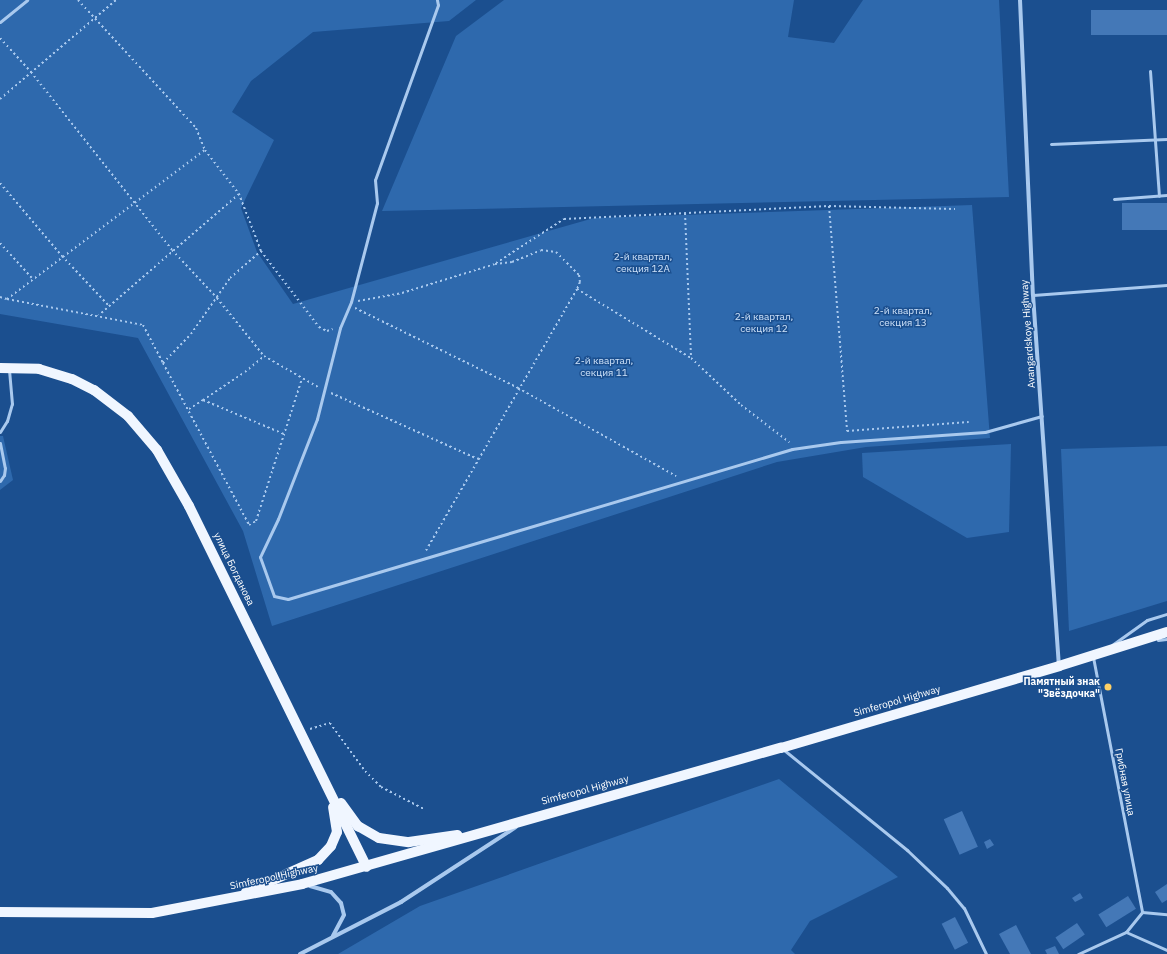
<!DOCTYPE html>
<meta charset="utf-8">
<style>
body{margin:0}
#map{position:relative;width:1167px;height:954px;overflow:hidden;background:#1b4f8f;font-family:"IBM Plex Sans",sans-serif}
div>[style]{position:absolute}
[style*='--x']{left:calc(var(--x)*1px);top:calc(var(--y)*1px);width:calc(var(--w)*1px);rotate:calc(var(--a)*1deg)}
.green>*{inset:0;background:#2e69ad}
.building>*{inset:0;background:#4478b7;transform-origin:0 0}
.path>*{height:2px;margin-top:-1px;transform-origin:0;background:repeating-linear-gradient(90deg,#a9c9ee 0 2px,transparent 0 5px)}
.service>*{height:3px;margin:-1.5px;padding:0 1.5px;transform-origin:1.5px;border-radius:1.5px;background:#a9c9ee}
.minor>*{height:4px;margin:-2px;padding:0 2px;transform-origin:2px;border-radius:2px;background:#a9c9ee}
.primary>*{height:10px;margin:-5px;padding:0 5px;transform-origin:5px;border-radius:5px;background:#f0f6ff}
.dots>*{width:11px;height:11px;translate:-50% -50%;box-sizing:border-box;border:2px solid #1b4f8f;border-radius:50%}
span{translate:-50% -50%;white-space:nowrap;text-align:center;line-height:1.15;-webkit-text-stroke:3px #1b4f8f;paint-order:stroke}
.park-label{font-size:10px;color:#cfe3fa}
.street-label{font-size:10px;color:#fff}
.poi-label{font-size:10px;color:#fff;font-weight:700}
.right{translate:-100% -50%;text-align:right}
</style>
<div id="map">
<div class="green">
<div style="clip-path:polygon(0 0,476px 0,449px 21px,313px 32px,251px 81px,232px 112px,274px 140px,241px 208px,257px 252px,293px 304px,594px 218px,972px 205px,990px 438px,866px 447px,777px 462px,272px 626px,243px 531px,138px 338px,0 314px)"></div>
<div style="clip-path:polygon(504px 0,794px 0,788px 37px,834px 43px,863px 0,999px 0,1009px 197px,382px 211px,456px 36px)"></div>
<div style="clip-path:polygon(0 436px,3px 436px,13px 480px,0 490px)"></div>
<div style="clip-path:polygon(1011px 444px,1009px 532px,967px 538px,863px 477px,862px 453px)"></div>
<div style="clip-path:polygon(1167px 446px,1167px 601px,1069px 631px,1061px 449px)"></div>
<div style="clip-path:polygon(779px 779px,898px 877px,810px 921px,791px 950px,795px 954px,338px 954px,420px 906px)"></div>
</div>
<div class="building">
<div style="left:1167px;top:10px;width:25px;height:76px;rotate:90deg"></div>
<div style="left:1167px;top:203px;width:27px;height:45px;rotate:90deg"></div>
<div style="left:962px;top:811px;width:39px;height:20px;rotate:66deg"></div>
<div style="clip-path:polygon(990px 839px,994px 845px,987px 849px,984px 842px)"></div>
<div style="clip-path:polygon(1167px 884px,1167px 900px,1162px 903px,1155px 892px)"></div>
<div style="clip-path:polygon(1080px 893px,1083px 898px,1075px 902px,1072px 898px)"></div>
<div style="left:1128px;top:896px;width:15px;height:35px;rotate:58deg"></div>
<div style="left:955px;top:917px;width:29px;height:15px;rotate:63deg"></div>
<div style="left:1077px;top:923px;width:14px;height:26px;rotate:56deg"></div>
<div style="clip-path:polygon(1016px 925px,1031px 954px,1010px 954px,999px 934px)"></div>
<div style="clip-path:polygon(1055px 946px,1059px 954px,1047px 954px,1045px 950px)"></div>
</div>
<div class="path">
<div style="--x:78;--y:0;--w:174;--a:47.3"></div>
<div style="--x:196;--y:128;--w:24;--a:68"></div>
<div style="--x:205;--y:150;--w:56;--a:52.3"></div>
<div style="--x:239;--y:194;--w:185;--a:139.2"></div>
<div style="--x:0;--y:38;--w:46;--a:47.6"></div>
<div style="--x:31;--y:72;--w:227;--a:51.6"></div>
<div style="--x:172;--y:250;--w:66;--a:46.8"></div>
<div style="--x:217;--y:298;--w:75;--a:51"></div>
<div style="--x:264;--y:356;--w:62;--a:29.9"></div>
<div style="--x:0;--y:99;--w:153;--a:-40.5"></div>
<div style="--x:0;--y:183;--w:96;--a:49.7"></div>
<div style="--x:62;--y:256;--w:69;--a:46.8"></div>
<div style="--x:829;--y:206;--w:226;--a:85.4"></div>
<div style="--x:847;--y:431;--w:122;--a:-4.2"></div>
<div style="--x:685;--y:213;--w:145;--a:87.6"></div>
<div style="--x:0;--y:243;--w:47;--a:47.6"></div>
<div style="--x:261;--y:251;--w:96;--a:52.7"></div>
<div style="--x:319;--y:327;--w:9;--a:27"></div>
<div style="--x:327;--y:331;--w:6;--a:-18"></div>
<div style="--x:496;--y:263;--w:81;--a:-32.9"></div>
<div style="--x:564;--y:219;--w:265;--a:-2.8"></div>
<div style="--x:829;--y:206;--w:126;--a:1.4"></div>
<div style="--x:577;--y:289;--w:133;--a:31.2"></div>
<div style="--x:691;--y:358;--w:69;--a:43.2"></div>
<div style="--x:741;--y:405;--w:61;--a:37.6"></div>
<div style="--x:0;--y:297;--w:7;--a:16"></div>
<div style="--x:7;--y:299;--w:248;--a:-37"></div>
<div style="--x:7;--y:299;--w:138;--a:10.8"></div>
<div style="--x:143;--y:325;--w:43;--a:62.2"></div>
<div style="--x:163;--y:363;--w:40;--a:-46"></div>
<div style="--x:191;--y:334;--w:68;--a:-55.1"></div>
<div style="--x:230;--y:278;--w:41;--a:-41.1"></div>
<div style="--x:261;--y:251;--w:61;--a:-111.1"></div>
<div style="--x:358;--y:301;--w:45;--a:-10.3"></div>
<div style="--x:402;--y:293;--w:97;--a:-17.3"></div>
<div style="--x:495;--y:264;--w:17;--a:-7"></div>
<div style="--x:512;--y:262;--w:31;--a:-22"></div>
<div style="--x:541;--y:250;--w:15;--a:8"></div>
<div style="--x:556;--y:252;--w:33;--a:45"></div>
<div style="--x:579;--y:275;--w:7;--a:82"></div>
<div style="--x:580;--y:282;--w:8;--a:113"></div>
<div style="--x:577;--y:289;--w:302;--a:120"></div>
<div style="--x:355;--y:308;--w:182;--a:26.1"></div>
<div style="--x:518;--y:388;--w:181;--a:29.1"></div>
<div style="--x:163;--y:363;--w:183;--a:62"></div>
<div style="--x:249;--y:525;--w:8;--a:-30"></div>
<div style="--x:256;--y:521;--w:149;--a:-72.1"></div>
<div style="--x:331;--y:393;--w:161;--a:24.2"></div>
<div style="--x:203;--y:400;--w:50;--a:-33.7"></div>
<div style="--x:245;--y:372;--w:25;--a:-40"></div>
<div style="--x:189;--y:409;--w:17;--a:-33"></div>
<div style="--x:203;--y:400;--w:88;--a:22.8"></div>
<div style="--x:310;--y:729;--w:21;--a:-17"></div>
<div style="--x:330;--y:723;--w:59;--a:53.9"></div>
<div style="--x:365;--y:771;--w:23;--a:45"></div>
<div style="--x:381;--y:787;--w:48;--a:27.1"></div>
</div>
<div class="service">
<div style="--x:437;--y:0;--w:5;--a:79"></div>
<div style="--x:438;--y:5;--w:186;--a:109.8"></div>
<div style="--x:375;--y:180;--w:23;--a:85"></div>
<div style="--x:377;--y:203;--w:102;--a:104.7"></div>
<div style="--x:351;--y:302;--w:28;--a:113"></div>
<div style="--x:340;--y:328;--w:94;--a:104.2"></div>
<div style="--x:317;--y:419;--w:107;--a:111.3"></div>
<div style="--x:278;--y:519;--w:42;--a:115.3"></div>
<div style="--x:260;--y:557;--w:41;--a:70.3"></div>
<div style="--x:274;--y:596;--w:14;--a:12"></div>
<div style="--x:288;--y:599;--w:526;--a:-16.57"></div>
<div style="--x:792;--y:449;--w:49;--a:-8.1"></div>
<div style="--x:841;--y:442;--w:144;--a:-4"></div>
<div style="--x:985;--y:432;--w:59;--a:-15.7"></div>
<div style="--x:0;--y:22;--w:35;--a:-39"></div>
<div style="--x:1150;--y:71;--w:125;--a:85.9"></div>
<div style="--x:1051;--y:144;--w:116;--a:-2.5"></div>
<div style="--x:1114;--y:199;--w:53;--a:-4.3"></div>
<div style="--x:1033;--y:295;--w:134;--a:-4.3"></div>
<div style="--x:0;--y:432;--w:13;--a:-58"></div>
<div style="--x:7;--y:421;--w:18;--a:-74"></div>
<div style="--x:12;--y:404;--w:35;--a:-95"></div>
<div style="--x:0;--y:443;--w:25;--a:79"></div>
<div style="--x:5;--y:468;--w:7;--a:98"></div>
<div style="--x:4;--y:475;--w:7;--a:124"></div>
<div style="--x:1158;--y:640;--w:9;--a:-6"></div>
<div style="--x:1112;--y:645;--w:43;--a:-35.5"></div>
<div style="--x:1147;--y:620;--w:21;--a:-17"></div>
<div style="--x:1093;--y:657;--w:260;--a:79.1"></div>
<div style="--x:784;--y:750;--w:159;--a:39.1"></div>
<div style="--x:907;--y:850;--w:55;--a:43.5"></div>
<div style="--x:947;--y:888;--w:26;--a:50"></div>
<div style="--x:964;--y:908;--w:51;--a:64.4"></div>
<div style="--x:1126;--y:932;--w:26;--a:-51"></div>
<div style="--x:1142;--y:912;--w:25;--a:5"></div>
<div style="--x:1078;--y:954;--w:53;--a:-24.6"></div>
<div style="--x:1126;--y:932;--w:45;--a:23.7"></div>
</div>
<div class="minor">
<div style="--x:1020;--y:0;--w:295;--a:87.5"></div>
<div style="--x:1033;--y:295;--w:372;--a:86"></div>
<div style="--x:310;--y:886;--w:22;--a:16"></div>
<div style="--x:331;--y:892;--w:15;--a:48"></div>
<div style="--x:341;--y:903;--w:12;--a:76"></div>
<div style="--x:344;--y:915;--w:24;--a:118"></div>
<div style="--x:300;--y:954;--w:114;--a:-27.2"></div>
<div style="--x:401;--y:902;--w:137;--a:-33.1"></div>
</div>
<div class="primary">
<div style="--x:0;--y:368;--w:39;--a:1"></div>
<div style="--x:39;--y:369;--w:34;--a:17"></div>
<div style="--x:72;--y:379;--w:25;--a:27"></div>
<div style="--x:94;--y:390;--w:43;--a:37.4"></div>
<div style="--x:128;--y:416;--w:45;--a:49.5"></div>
<div style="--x:157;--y:450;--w:64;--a:60.3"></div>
<div style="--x:189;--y:506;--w:402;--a:63.8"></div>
<div style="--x:341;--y:803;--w:29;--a:54"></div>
<div style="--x:358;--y:826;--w:24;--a:30"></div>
<div style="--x:379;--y:838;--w:30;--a:8"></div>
<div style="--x:409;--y:842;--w:49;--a:-8.3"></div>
<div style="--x:246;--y:892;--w:79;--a:-24"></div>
<div style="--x:318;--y:860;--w:19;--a:-47"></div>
<div style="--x:331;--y:846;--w:15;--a:-67"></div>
<div style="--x:337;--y:832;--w:25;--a:-99"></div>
<div style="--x:0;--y:912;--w:152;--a:0.4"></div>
<div style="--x:152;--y:913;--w:153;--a:-10.9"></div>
<div style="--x:302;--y:884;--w:498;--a:-15.9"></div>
<div style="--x:781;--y:748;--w:290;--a:-16.4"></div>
<div style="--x:1059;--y:666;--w:113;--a:-17.5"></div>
</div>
<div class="dots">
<div style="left:1108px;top:687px;background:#ffd166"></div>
</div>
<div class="park-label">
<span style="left:643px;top:262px">2-й квартал,<br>секция 12А</span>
<span style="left:903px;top:316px">2-й квартал,<br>секция 13</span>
<span style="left:764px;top:322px">2-й квартал,<br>секция 12</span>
<span style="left:604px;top:366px">2-й квартал,<br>секция 11</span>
</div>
<div class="street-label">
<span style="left:1028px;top:334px;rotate:-94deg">Avangardskoye Highway</span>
<span style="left:234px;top:569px;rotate:64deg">улица Богданова</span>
<span style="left:897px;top:701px;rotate:-16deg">Simferopol Highway</span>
<span style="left:1125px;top:782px;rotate:79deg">Грибная улица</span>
<span style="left:585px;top:790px;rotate:-15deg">Simferopol Highway</span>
<span style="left:274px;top:877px;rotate:-12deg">Simferopol Highway</span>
</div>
<div class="poi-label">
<span class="right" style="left:1100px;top:687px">Памятный знак<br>"Звёздочка"</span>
</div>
</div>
